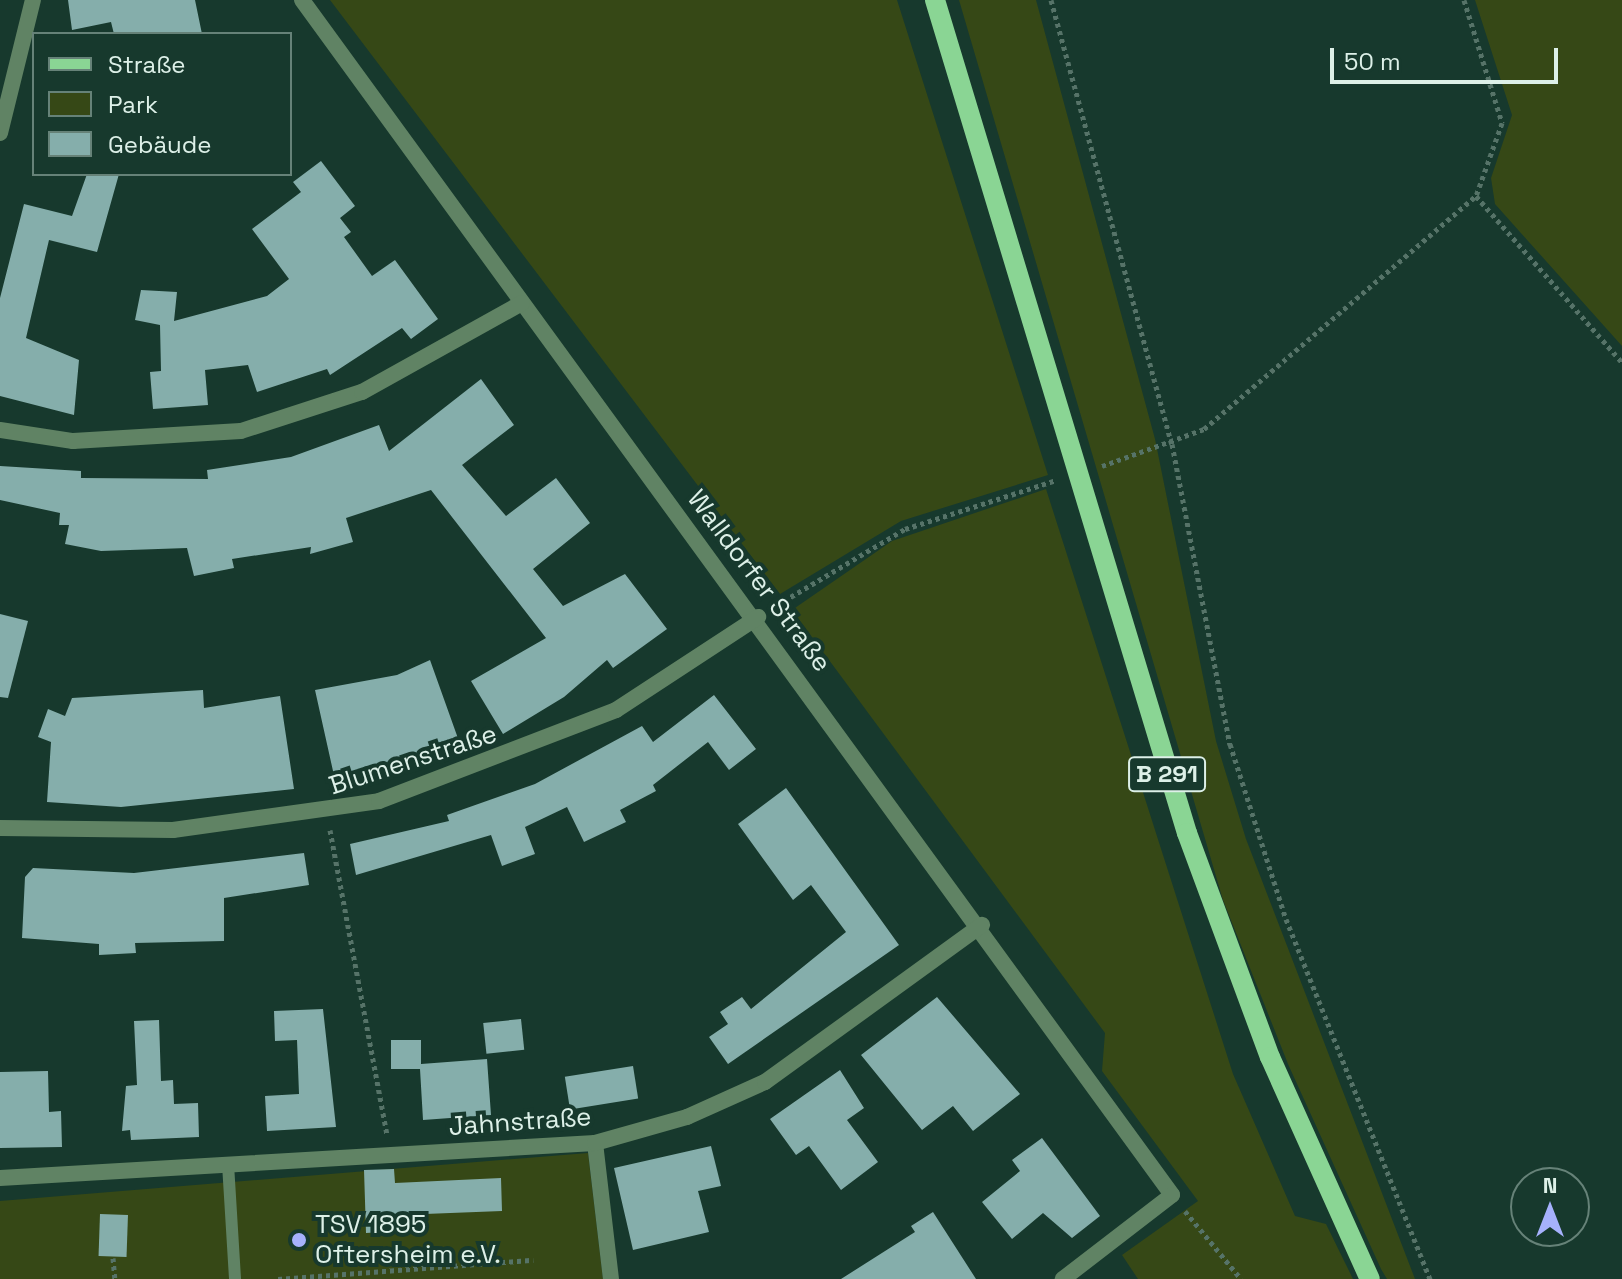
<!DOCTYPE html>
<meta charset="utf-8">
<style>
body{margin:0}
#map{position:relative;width:1622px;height:1279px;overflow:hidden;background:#17392d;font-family:"Space Grotesk",sans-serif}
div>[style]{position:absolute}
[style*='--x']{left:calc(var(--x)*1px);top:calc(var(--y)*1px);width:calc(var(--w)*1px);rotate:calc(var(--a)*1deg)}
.green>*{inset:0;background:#364816}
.building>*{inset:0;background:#85aeab;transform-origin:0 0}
.path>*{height:5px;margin-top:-2.5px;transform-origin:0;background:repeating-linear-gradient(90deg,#567368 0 4px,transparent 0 8px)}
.service>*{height:12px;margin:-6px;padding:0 6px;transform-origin:6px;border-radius:6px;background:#608364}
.minor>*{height:16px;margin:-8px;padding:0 8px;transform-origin:8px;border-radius:8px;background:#608364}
.primary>*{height:20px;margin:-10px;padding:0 10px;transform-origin:10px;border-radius:10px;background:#8ad594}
.dots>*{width:22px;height:22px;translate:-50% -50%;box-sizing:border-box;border:4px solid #17392d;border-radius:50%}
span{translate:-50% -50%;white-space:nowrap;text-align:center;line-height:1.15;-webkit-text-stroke:8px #17392d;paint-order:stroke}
.shield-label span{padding:2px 6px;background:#17392d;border:2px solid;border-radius:6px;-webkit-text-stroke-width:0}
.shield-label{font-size:24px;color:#ddf0e8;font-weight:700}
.street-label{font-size:26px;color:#ddf0e8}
.poi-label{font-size:26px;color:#ddf0e8}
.left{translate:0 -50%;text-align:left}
.legend{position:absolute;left:32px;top:32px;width:260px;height:144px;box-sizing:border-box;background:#17392d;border:2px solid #668278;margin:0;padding:10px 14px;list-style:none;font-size:24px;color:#ddf0e8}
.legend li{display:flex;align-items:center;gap:16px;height:40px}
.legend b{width:40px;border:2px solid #668278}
.north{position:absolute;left:1510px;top:1167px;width:80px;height:80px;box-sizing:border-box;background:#17392d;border:2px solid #668278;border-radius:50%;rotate:0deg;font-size:22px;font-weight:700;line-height:32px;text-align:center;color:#ddf0e8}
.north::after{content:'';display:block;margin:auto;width:28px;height:36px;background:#a6b1fc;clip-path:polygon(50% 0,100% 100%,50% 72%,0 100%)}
.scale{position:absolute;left:1330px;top:48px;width:228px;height:36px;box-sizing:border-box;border:4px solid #ddf0e8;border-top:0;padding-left:10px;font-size:24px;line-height:28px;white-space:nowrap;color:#ddf0e8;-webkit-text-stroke:6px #17392d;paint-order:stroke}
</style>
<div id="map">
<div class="green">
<div style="clip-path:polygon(330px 0,897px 0,1048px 475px,901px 521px,780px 594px)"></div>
<div style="clip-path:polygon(959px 0,1036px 0,1155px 439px,1216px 741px,1246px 839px,1415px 1279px,1387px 1279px,1381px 1269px,1288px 1064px,1223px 900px)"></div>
<div style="clip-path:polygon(1475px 0,1622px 0,1622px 346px,1495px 204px,1491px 178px,1512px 115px)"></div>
<div style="clip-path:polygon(1046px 489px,1233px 1074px,1295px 1216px,1326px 1224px,1353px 1279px,1138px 1279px,1122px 1255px,1198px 1201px,1102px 1071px,1105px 1033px,792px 610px,892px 541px)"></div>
<div style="clip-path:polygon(588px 1153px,603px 1279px,0 1279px,0 1201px)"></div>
</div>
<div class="building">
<div style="clip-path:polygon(68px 0,195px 0,202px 34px,114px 34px,111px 22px,72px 30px)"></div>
<div style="clip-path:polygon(321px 161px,355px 206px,340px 218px,351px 232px,344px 237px,372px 276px,395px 260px,438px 319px,411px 339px,402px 328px,330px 375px,327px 369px,257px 392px,248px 365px,205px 370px,208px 405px,153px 409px,150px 372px,161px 371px,160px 325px,135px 320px,141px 290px,177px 292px,174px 321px,267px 296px,289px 279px,252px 229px,301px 192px,293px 182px)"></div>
<div style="clip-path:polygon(87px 174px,119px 174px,97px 252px,49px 240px,26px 338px,79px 360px,74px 415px,0 396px,0 298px,24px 204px,72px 216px)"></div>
<div style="clip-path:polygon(481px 379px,514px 425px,462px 465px,506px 516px,556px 478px,590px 523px,533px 569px,563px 606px,625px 574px,667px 629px,613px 668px,607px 660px,564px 697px,503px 734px,471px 681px,546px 638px,431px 490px,346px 518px,353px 542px,310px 554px,311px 547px,232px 559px,234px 568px,194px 576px,187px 548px,101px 551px,65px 544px,69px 525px,59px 525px,60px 513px,0 500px,0 466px,81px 471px,81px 478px,208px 479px,207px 470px,291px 457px,379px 425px,389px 451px)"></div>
<div style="clip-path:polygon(0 614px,28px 621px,8px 698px,0 697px)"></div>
<div style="clip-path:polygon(430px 660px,460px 744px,335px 780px,315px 690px,397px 675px)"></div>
<div style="clip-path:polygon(203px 690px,204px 708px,280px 696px,294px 789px,121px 807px,47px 802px,51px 742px,38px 737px,48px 709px,65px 716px,72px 698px)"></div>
<div style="clip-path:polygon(714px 695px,756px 749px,729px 770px,708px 742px,653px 785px,656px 791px,620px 810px,626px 822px,584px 842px,567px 807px,525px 827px,535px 854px,502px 866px,491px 835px,356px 875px,350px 844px,449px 821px,447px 815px,535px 784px,642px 726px,653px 742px)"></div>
<div style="clip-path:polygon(786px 788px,899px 945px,728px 1064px,709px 1037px,728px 1024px,720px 1012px,742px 997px,751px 1009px,846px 932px,811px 885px,793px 900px,738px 824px)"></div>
<div style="clip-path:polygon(304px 853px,309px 885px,224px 898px,224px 941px,135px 943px,136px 953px,99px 955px,99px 944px,22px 938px,25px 877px,33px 868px,134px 873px)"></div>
<div style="clip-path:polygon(937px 997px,1020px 1094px,973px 1131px,953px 1106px,922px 1130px,861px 1055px)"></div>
<div style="clip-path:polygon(323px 1009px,336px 1127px,267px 1131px,265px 1096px,299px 1094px,297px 1040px,275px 1041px,274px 1011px)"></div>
<div style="left:521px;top:1019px;width:31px;height:38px;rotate:84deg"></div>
<div style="clip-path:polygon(159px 1020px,161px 1081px,173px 1080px,174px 1104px,198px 1103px,199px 1137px,131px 1140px,130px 1130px,122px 1131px,126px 1086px,137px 1085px,134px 1021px)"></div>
<div style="clip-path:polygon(391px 1040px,421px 1040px,421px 1064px,487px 1059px,491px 1115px,423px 1120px,420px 1069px,391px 1069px)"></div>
<div style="left:633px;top:1066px;width:33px;height:69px;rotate:81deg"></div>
<div style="clip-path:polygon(840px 1070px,864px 1108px,847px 1120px,878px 1162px,841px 1190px,809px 1146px,796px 1155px,770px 1119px)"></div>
<div style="clip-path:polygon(48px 1071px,49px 1112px,61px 1111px,62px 1147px,0 1148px,0 1072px)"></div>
<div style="clip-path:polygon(1042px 1138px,1100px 1216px,1072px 1238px,1043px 1213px,1012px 1239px,982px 1202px,1020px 1171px,1012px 1160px)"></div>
<div style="clip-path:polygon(711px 1146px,721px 1186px,698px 1191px,709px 1232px,633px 1250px,614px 1168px)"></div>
<div style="clip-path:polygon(394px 1169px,395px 1183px,501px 1178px,502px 1211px,399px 1215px,400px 1231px,366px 1233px,364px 1170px)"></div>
<div style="clip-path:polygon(933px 1212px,976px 1279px,841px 1279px,915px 1232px,911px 1226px)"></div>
<div style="left:100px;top:1214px;width:28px;height:42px;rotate:2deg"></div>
</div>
<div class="path">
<div style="--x:1051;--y:0;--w:460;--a:74.8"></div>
<div style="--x:1172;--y:444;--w:306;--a:79.1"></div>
<div style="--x:1230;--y:744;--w:184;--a:72.3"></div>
<div style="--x:1286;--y:919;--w:388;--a:68.2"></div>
<div style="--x:1464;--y:0;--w:129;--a:72.8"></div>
<div style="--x:1502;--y:123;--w:77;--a:109.6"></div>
<div style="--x:1102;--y:466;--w:109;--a:-19.9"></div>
<div style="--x:1204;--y:429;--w:358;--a:-40.6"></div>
<div style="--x:1476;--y:196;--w:221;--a:48.7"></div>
<div style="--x:777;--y:605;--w:149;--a:-30.7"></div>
<div style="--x:905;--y:529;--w:157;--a:-17.9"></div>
<div style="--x:330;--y:830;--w:309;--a:79.4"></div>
<div style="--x:1185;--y:1211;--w:88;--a:50.5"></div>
<div style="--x:113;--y:1258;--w:21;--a:85"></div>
<div style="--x:278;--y:1279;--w:256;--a:-4.3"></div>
</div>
<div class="service">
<div style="--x:228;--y:1164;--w:115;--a:86.5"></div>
</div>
<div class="minor">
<div style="--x:302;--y:0;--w:1478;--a:53.94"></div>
<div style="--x:1172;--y:1195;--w:138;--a:142.4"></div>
<div style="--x:0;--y:133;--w:137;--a:-76.1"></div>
<div style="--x:0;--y:430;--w:74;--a:8.6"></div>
<div style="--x:73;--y:441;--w:168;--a:-3.4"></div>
<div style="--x:241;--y:431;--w:127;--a:-17.9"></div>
<div style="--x:362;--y:392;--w:183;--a:-29.1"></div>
<div style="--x:0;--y:828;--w:173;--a:0.7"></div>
<div style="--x:173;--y:830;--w:208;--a:-8"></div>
<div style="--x:379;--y:801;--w:254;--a:-21"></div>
<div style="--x:616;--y:710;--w:170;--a:-33.2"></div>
<div style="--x:595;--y:1143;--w:137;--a:83.3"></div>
<div style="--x:0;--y:1178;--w:596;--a:-3.37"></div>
<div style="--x:595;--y:1143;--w:96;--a:-15.8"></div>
<div style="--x:687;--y:1117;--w:85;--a:-24.2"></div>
<div style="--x:765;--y:1082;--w:268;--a:-35.9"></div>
</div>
<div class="primary">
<div style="--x:935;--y:0;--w:870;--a:73.17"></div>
<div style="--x:1187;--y:833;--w:239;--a:69.7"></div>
<div style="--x:1270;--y:1057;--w:243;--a:65.8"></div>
</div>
<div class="dots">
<div style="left:299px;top:1240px;background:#a6b1fc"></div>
</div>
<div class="shield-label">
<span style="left:1167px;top:774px">B 291</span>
</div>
<div class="street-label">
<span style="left:759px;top:581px;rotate:53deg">Walldorfer Straße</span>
<span style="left:413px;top:760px;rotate:-18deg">Blumenstraße</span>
<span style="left:520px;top:1122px;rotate:-4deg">Jahnstraße</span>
</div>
<div class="poi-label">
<span class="left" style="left:315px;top:1240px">TSV 1895<br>Oftersheim e.V.</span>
</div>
<ul class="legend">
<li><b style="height:10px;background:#8ad594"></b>Straße</li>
<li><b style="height:22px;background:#364816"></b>Park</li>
<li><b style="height:22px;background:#85aeab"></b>Gebäude</li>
</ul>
<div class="north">N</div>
<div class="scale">50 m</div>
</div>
